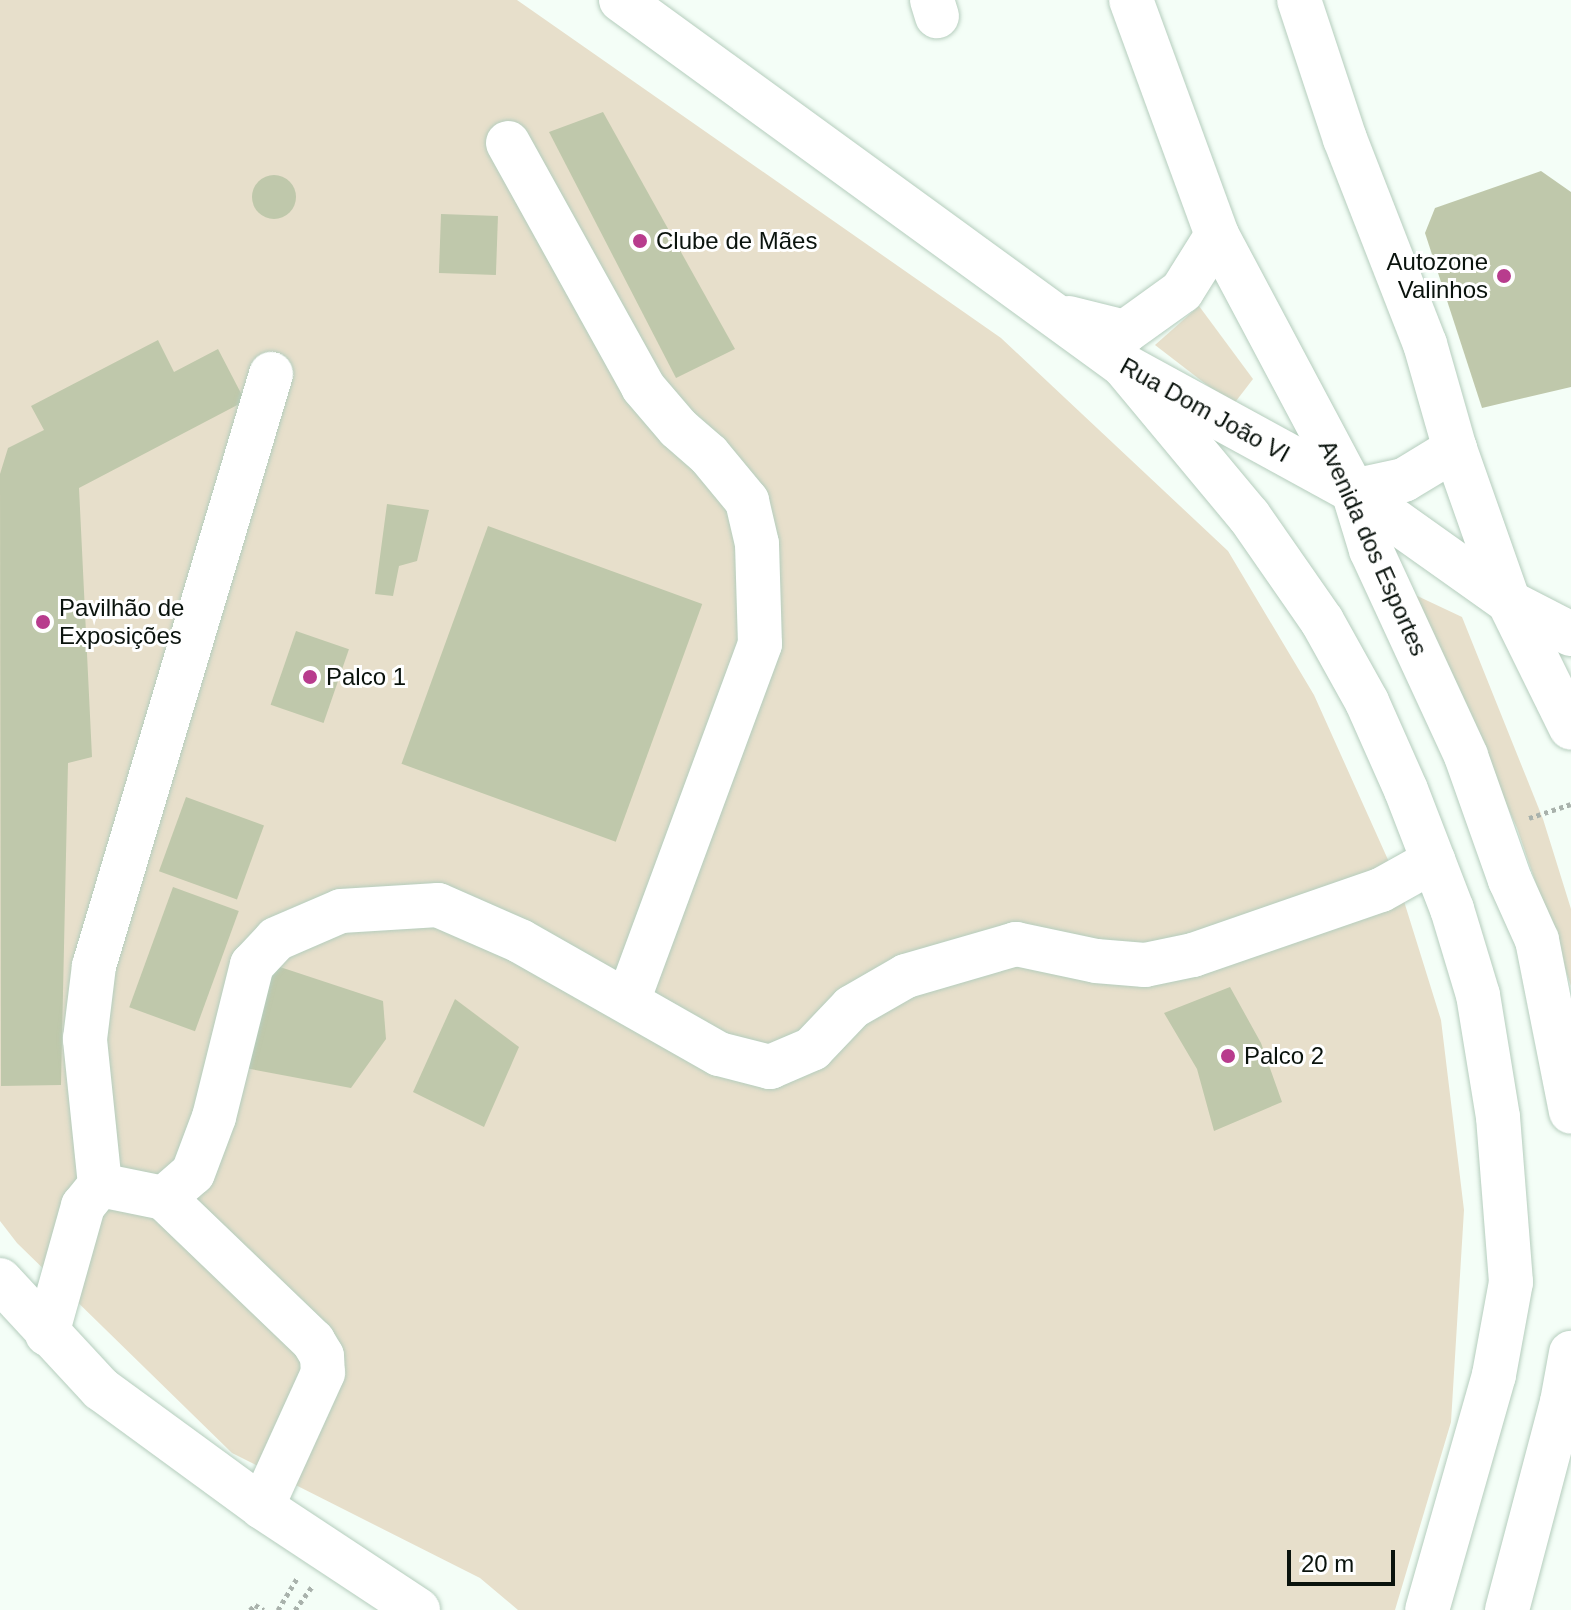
<!DOCTYPE html>
<meta charset="utf-8">
<style>
body{margin:0}
#map{position:relative;width:1571px;height:1610px;overflow:hidden;background:#f4fef7;font-family:Arial,sans-serif}
div>[style]{position:absolute}
[style*='--x']{left:calc(var(--x)*1px);top:calc(var(--y)*1px);width:calc(var(--w)*1px);rotate:calc(var(--a)*1deg)}
.green>*{inset:0;background:#e7dfcb}
.building>*{inset:0;background:#bfc8ab;transform-origin:0 0}
.round{border-radius:50%}
.path>*{height:5px;margin-top:-2.5px;transform-origin:0;background:repeating-linear-gradient(90deg,#a9b2ac 0 4px,transparent 0 8px)}
.roads{filter:drop-shadow(0 0 2px #b5cdbd) drop-shadow(0 0 2px #b5cdbd)}
.minor>*{height:44px;margin:-22px;padding:0 22px;transform-origin:22px;border-radius:22px;background:#fff}
.major>*{height:44px;margin:-22px;padding:0 22px;transform-origin:22px;border-radius:22px;background:#fff}
.dots>*{width:22px;height:22px;translate:-50% -50%;box-sizing:border-box;border:4px solid #fff;border-radius:50%}
span{translate:-50% -50%;white-space:nowrap;text-align:center;line-height:1.15;-webkit-text-stroke:6px #fff;paint-order:stroke}
.poi-label{font-size:24px;color:#0a130d}
.left{translate:0 -50%;text-align:left}
.right{translate:-100% -50%;text-align:right}
.street-label{font-size:24px;color:#0a130d}
.scale{position:absolute;left:1287px;top:1550px;width:108px;height:36px;box-sizing:border-box;border:4px solid #0a130d;border-top:0;padding-left:10px;font-size:24px;line-height:28px;white-space:nowrap;color:#0a130d;-webkit-text-stroke:6px #fff;paint-order:stroke}
</style>
<div id="map">
<div class="green">
<div style="clip-path:polygon(0 0,517px 0,1001px 338px,1228px 551px,1314px 695px,1398px 882px,1441px 1020px,1464px 1210px,1451px 1422px,1395px 1610px,518px 1610px,480px 1578px,232px 1453px,17px 1243px,0 1221px)"></div>
<div style="clip-path:polygon(1199px 306px,1253px 379px,1233px 405px,1155px 345px)"></div>
<div style="clip-path:polygon(1411px 593px,1462px 617px,1543px 819px,1571px 909px,1571px 986px,1517px 828px)"></div>
</div>
<div class="building">
<div style="clip-path:polygon(603px 112px,735px 349px,676px 378px,549px 132px)"></div>
<div style="clip-path:polygon(1541px 171px,1571px 192px,1571px 387px,1482px 408px,1425px 233px,1435px 208px)"></div>
<div class="round" style="left:252px;top:175px;width:44px;height:44px"></div>
<div style="left:441px;top:214px;width:57px;height:59px;rotate:2deg"></div>
<div style="clip-path:polygon(158px 340px,174px 372px,218px 349px,245px 401px,79px 488px,92px 757px,68px 763px,61px 1085px,1px 1086px,0 474px,8px 448px,44px 430px,31px 406px)"></div>
<div style="clip-path:polygon(387px 504px,429px 510px,417px 561px,399px 566px,393px 596px,375px 594px)"></div>
<div style="left:488px;top:526px;width:228px;height:253px;rotate:20deg"></div>
<div style="left:296px;top:631px;width:56px;height:78px;rotate:19deg"></div>
<div style="left:186px;top:797px;width:83px;height:79px;rotate:20deg"></div>
<div style="left:173px;top:887px;width:70px;height:128px;rotate:20deg"></div>
<div style="clip-path:polygon(274px 965px,383px 1001px,386px 1039px,351px 1088px,245px 1068px)"></div>
<div style="clip-path:polygon(1230px 987px,1261px 1043px,1282px 1102px,1214px 1131px,1197px 1069px,1164px 1013px)"></div>
<div style="clip-path:polygon(455px 999px,519px 1047px,484px 1127px,413px 1092px)"></div>
</div>
<div class="path">
<div style="--x:1529;--y:818;--w:44;--a:-18.4"></div>
<div style="--x:250;--y:1610;--w:7;--a:-45"></div>
<div style="--x:255;--y:1605;--w:10;--a:29"></div>
<div style="--x:278;--y:1610;--w:39;--a:-59"></div>
<div style="--x:295;--y:1610;--w:29;--a:-54"></div>
</div>
<div class="roads">
<div class="minor">
<div style="--x:621;--y:0;--w:621;--a:36.02"></div>
<div style="--x:1123;--y:365;--w:262;--a:28.7"></div>
<div style="--x:1353;--y:491;--w:191;--a:35.4"></div>
<div style="--x:1509;--y:602;--w:70;--a:27.3"></div>
<div style="--x:932;--y:0;--w:17;--a:73"></div>
<div style="--x:508;--y:143;--w:279;--a:61"></div>
<div style="--x:643;--y:387;--w:54;--a:49.5"></div>
<div style="--x:678;--y:428;--w:41;--a:41.1"></div>
<div style="--x:709;--y:455;--w:60;--a:50.4"></div>
<div style="--x:747;--y:501;--w:44;--a:76.9"></div>
<div style="--x:757;--y:544;--w:100;--a:88.3"></div>
<div style="--x:760;--y:644;--w:381;--a:110.3"></div>
<div style="--x:1069;--y:318;--w:58;--a:14"></div>
<div style="--x:1125;--y:332;--w:70;--a:-35.7"></div>
<div style="--x:1182;--y:291;--w:66;--a:-58"></div>
<div style="--x:1123;--y:365;--w:197;--a:50.2"></div>
<div style="--x:1249;--y:516;--w:128;--a:55.2"></div>
<div style="--x:1322;--y:621;--w:93;--a:60.9"></div>
<div style="--x:1367;--y:702;--w:96;--a:66.1"></div>
<div style="--x:1406;--y:790;--w:128;--a:68.9"></div>
<div style="--x:1452;--y:909;--w:90;--a:73.2"></div>
<div style="--x:1478;--y:995;--w:124;--a:80.7"></div>
<div style="--x:1498;--y:1117;--w:166;--a:85.5"></div>
<div style="--x:1511;--y:1282;--w:95;--a:100.4"></div>
<div style="--x:1494;--y:1375;--w:244;--a:105.9"></div>
<div style="--x:100;--y:1185;--w:65;--a:11.5"></div>
<div style="--x:164;--y:1198;--w:207;--a:43.8"></div>
<div style="--x:313;--y:1341;--w:17;--a:59"></div>
<div style="--x:322;--y:1356;--w:17;--a:87"></div>
<div style="--x:323;--y:1373;--w:147;--a:114.5"></div>
<div style="--x:164;--y:1198;--w:38;--a:-41"></div>
<div style="--x:193;--y:1173;--w:60;--a:-69.4"></div>
<div style="--x:214;--y:1117;--w:157;--a:-76"></div>
<div style="--x:252;--y:965;--w:35;--a:-47"></div>
<div style="--x:276;--y:939;--w:71;--a:-23.3"></div>
<div style="--x:341;--y:911;--w:97;--a:-3.5"></div>
<div style="--x:438;--y:905;--w:90;--a:23.7"></div>
<div style="--x:520;--y:941;--w:229;--a:29.6"></div>
<div style="--x:719;--y:1054;--w:53;--a:14.3"></div>
<div style="--x:770;--y:1067;--w:46;--a:-23.2"></div>
<div style="--x:812;--y:1049;--w:58;--a:-46.4"></div>
<div style="--x:852;--y:1007;--w:62;--a:-29.9"></div>
<div style="--x:906;--y:976;--w:115;--a:-16.2"></div>
<div style="--x:1016;--y:944;--w:82;--a:12"></div>
<div style="--x:1096;--y:961;--w:49;--a:4.7"></div>
<div style="--x:1145;--y:965;--w:49;--a:-11.8"></div>
<div style="--x:1193;--y:955;--w:199;--a:-19.1"></div>
<div style="--x:1381;--y:890;--w:60;--a:-29.1"></div>
<div style="--x:0;--y:1280;--w:149;--a:47.2"></div>
<div style="--x:101;--y:1389;--w:200;--a:36.2"></div>
<div style="--x:262;--y:1507;--w:187;--a:33.4"></div>
<div style="--x:47;--y:1334;--w:133;--a:-74.3"></div>
<div style="--x:83;--y:1206;--w:27;--a:-51"></div>
<div style="--x:100;--y:1185;--w:147;--a:-95.9"></div>
<div style="--x:85;--y:1039;--w:74;--a:-83"></div>
<div style="--x:94;--y:966;--w:618;--a:-73.35"></div>
</div>
<div class="major">
<div style="--x:1131;--y:0;--w:250;--a:69.9"></div>
<div style="--x:1217;--y:235;--w:290;--a:62"></div>
<div style="--x:1353;--y:491;--w:62;--a:73"></div>
<div style="--x:1371;--y:550;--w:227;--a:65.2"></div>
<div style="--x:1466;--y:756;--w:132;--a:70.5"></div>
<div style="--x:1510;--y:880;--w:66;--a:65.8"></div>
<div style="--x:1537;--y:940;--w:175;--a:78.8"></div>
<div style="--x:1299;--y:0;--w:146;--a:71.7"></div>
<div style="--x:1345;--y:139;--w:220;--a:68.7"></div>
<div style="--x:1425;--y:344;--w:109;--a:74.1"></div>
<div style="--x:1455;--y:449;--w:162;--a:70.6"></div>
<div style="--x:1509;--y:602;--w:140;--a:63.8"></div>
<div style="--x:1353;--y:491;--w:52;--a:-12.2"></div>
<div style="--x:1404;--y:480;--w:60;--a:-31.3"></div>
<div style="--x:1507;--y:1610;--w:215;--a:-75.2"></div>
<div style="--x:1562;--y:1402;--w:50;--a:-79.6"></div>
</div>
</div>
<div class="dots">
<div style="left:640px;top:241px;background:#b83c8d"></div>
<div style="left:1504px;top:276px;background:#b83c8d"></div>
<div style="left:43px;top:622px;background:#b83c8d"></div>
<div style="left:310px;top:677px;background:#b83c8d"></div>
<div style="left:1228px;top:1056px;background:#b83c8d"></div>
</div>
<div class="poi-label">
<span class="left" style="left:656px;top:241px">Clube de Mães</span>
<span class="right" style="left:1488px;top:276px">Autozone<br>Valinhos</span>
<span class="left" style="left:59px;top:622px">Pavilhão de<br>Exposições</span>
<span class="left" style="left:326px;top:677px">Palco 1</span>
<span class="left" style="left:1244px;top:1056px">Palco 2</span>
</div>
<div class="street-label">
<span style="left:1205px;top:410px;rotate:29deg">Rua Dom João VI</span>
<span style="left:1373px;top:548px;rotate:66deg">Avenida dos Esportes</span>
</div>
<div class="scale">20 m</div>
</div>
